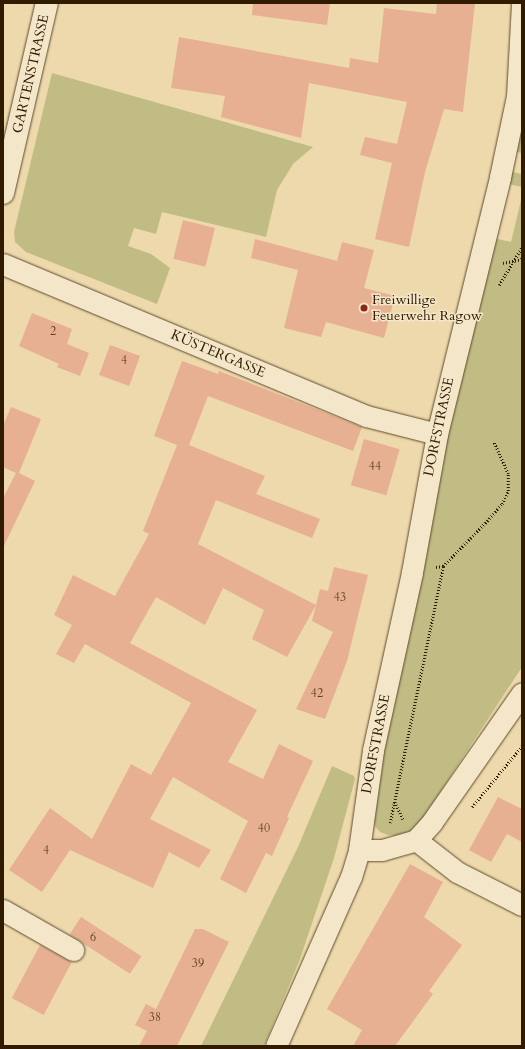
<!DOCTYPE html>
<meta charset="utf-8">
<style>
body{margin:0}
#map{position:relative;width:525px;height:1049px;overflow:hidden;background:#edd9ac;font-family:Cardo,serif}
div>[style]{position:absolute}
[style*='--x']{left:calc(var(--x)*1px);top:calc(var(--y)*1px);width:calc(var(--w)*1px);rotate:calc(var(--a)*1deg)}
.green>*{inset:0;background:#c0bc84}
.building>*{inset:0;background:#e7b092;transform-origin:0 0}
.path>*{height:2.5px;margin-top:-1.25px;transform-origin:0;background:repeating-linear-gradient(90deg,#301a00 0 1px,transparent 0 3px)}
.roads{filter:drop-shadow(0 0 1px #5f4a2b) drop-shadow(0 0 1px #5f4a2b)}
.minor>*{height:21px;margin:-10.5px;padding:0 10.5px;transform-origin:10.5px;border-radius:10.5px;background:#f3e6c9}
.tertiary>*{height:22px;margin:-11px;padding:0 11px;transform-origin:11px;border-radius:11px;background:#f3e6c9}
.dots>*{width:11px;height:11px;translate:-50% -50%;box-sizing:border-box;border:2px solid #f3e6c9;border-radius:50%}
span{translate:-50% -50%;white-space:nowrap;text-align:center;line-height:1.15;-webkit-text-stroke:3px #f3e6c9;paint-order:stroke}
.number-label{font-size:12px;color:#5e4024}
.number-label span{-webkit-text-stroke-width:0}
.street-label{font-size:14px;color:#301a00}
.poi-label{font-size:14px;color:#301a00}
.left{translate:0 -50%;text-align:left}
.frame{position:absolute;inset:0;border:4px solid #301a00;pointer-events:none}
</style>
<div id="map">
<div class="green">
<div style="clip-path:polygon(52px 73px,313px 147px,293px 164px,277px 190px,266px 237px,162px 212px,156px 234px,134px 228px,128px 246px,151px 254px,170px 268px,157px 304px,26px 252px,15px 242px,14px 232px)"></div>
<div style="clip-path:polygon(519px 137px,522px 137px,522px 153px,517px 152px)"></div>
<div style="clip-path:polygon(512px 172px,522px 174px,522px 187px,509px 184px)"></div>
<div style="clip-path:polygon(522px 196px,522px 667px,418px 826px,401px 836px,388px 835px,380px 832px,375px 826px,372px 815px,381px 754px,430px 506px,493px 238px,511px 242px)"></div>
<div style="clip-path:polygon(332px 766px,354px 776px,355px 779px,334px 858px,300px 959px,264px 1046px,201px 1046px,298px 847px)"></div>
</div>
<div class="building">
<div style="clip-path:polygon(253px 3px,330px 3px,327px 25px,252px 15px)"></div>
<div style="clip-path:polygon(437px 3px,475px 3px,463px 112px,444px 109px,425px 172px,409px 247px,375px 239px,392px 163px,360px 155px,365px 137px,397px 144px,407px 102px,309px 83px,301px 138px,221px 117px,225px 96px,171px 88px,179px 37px,349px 68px,350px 58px,378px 63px,384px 8px,436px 14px)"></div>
<div style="left:183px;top:220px;width:33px;height:40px;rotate:14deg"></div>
<div style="clip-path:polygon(255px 239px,337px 261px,342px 242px,374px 250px,364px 288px,395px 296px,384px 338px,326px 322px,321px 337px,284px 328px,298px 270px,251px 258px)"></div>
<div style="clip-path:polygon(32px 313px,72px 329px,67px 344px,89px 353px,80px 376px,57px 367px,59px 364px,19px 346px)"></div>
<div style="left:110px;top:345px;width:32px;height:32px;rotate:20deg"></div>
<div style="clip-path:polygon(182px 361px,218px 374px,219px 371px,362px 427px,353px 451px,208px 396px,189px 445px,265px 476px,256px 494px,320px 519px,312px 538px,216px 500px,198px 544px,316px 605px,287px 657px,252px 639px,264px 610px,223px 588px,205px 625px,156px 597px,130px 643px,257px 710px,228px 762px,263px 779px,279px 744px,313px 761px,287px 817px,289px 818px,272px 856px,266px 853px,246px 893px,220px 879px,248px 821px,173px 777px,150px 819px,211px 850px,199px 868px,169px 852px,153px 888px,70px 850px,42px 892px,9px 870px,50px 808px,92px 839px,131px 764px,151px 775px,191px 703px,85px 644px,74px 663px,56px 654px,72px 625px,54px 615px,73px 575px,115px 596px,149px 534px,143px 531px,177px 445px,154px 436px)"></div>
<div style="clip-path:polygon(11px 407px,41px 419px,19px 473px,35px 481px,3px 548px,3px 498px,16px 473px,3px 467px,3px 426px)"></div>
<div style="left:364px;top:439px;width:37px;height:48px;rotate:16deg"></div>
<div style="clip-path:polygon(334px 567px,368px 575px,347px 661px,325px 719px,296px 709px,333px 632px,312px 621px,320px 589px,328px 591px)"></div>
<div style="clip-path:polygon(498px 797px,522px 809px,522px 842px,507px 834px,491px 862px,469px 850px)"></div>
<div style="clip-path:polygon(410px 864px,443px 882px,424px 917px,462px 945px,429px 991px,433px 994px,395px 1046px,353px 1046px,362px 1030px,327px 1009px)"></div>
<div style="left:81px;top:917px;width:72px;height:21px;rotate:33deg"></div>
<div style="clip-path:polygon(195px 929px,203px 929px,229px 942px,177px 1046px,139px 1046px,147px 1031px,135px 1025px,146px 1004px,156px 1009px)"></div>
<div style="left:40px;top:945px;width:36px;height:60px;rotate:28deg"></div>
</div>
<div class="path">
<div style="--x:503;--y:263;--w:19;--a:-12"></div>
<div style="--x:499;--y:285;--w:44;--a:-58.8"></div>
<div style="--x:436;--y:567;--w:7;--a:-8"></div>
<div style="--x:443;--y:566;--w:63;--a:-45.6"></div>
<div style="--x:487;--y:521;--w:23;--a:-49"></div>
<div style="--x:502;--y:504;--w:14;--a:-65"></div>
<div style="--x:508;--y:491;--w:17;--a:-90"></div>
<div style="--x:508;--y:474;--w:35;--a:-114"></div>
<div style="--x:395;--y:802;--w:19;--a:65"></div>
<div style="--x:472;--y:807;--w:79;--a:-50.7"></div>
<div style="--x:390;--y:823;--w:262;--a:-78.3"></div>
</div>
<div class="roads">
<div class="minor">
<div style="--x:3;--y:264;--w:394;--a:22.7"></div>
<div style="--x:366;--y:416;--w:73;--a:14.2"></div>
<div style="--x:416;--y:840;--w:52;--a:38"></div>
<div style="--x:457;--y:872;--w:73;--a:26.9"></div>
<div style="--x:359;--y:850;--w:23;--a:0"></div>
<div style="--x:382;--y:850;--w:35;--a:-16"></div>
<div style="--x:416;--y:840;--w:24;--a:-48"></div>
<div style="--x:432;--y:822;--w:157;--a:-55.1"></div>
<div style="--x:3;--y:910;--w:81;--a:29.7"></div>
<div style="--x:276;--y:1046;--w:185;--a:-66.1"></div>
<div style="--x:351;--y:877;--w:28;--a:-73"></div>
<div style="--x:359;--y:850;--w:101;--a:-82"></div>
<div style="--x:373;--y:750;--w:182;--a:-77.6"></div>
<div style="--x:412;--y:572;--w:140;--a:-79.7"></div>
<div style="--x:437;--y:434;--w:265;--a:-76.2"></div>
<div style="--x:500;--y:177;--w:83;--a:-78.1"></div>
<div style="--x:517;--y:96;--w:91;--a:-86.9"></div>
</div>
<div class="tertiary">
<div style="--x:3;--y:193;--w:195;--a:-77"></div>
</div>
</div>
<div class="dots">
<div style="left:364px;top:308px;background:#8f2418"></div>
</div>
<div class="number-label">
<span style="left:53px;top:332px">2</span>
<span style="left:124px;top:361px">4</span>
<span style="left:375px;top:467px">44</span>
<span style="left:340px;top:598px">43</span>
<span style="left:317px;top:694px">42</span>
<span style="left:264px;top:829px">40</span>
<span style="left:46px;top:851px">4</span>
<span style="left:93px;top:938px">6</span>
<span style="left:198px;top:964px">39</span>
<span style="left:155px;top:1018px">38</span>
</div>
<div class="street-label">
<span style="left:31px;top:74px;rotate:-77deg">GARTENSTRASSE</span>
<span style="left:218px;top:354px;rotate:23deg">KÜSTERGASSE</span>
<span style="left:439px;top:427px;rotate:-78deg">DORFSTRASSE</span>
<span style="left:376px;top:744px;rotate:-79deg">DORFSTRASSE</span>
</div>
<div class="poi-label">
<span class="left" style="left:372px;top:308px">Freiwillige<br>Feuerwehr Ragow</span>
</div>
<div class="frame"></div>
</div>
